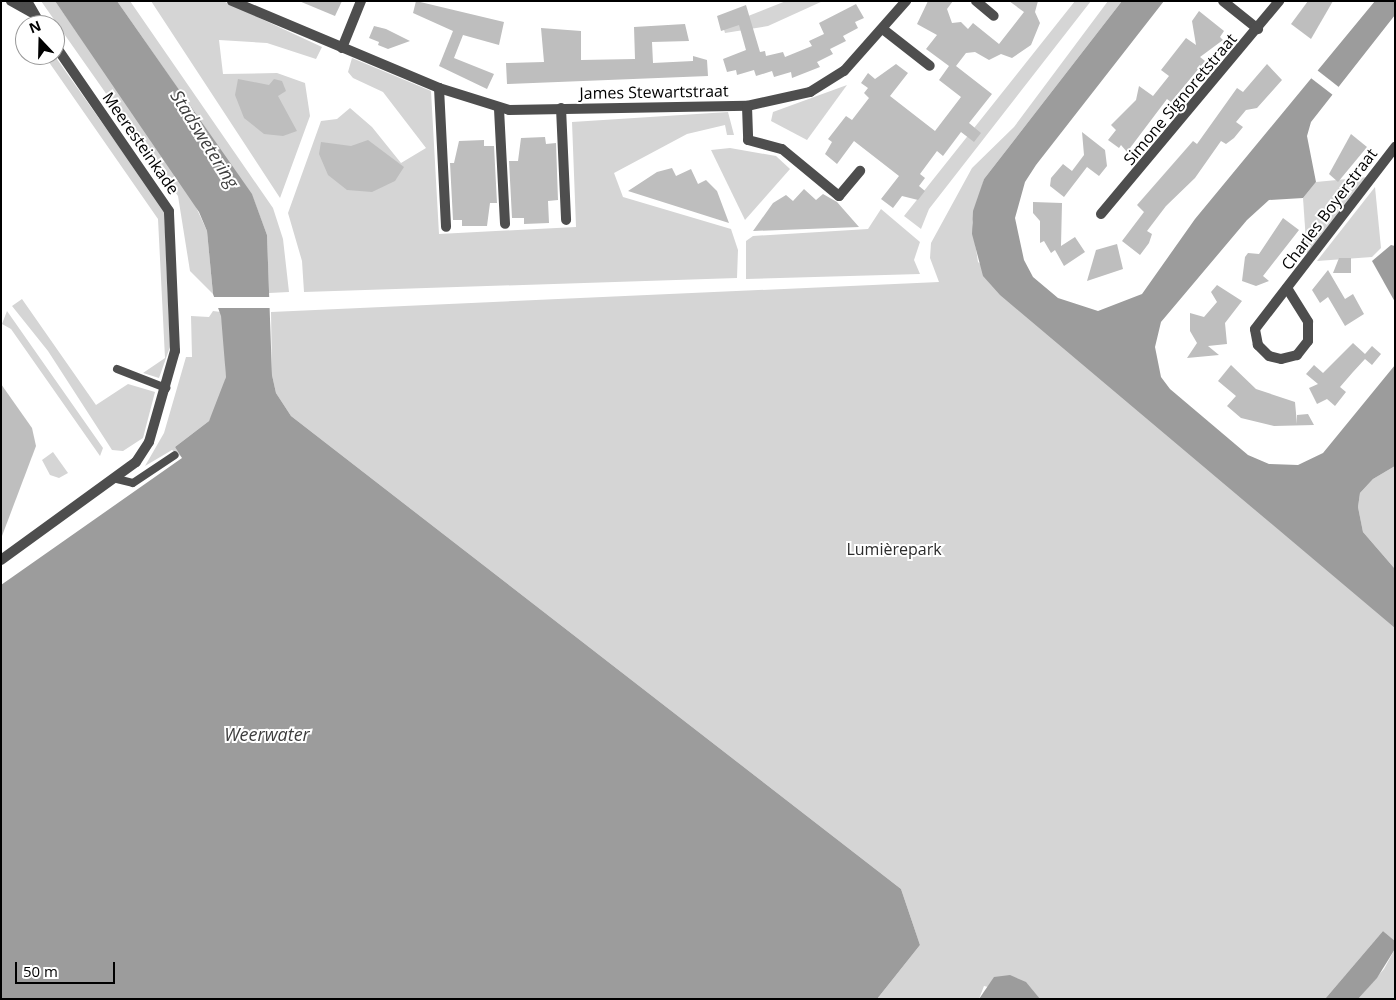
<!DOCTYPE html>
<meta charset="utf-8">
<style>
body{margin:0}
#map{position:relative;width:1396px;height:1000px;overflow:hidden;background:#fff;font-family:"Open Sans",sans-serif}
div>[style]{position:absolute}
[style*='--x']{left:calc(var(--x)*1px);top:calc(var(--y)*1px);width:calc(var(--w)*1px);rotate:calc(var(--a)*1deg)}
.green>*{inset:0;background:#d5d5d5}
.water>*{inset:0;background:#9c9c9c}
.pier>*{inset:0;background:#fff;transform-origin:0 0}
.building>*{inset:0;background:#bebebe}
.service>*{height:8px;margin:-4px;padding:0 4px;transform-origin:4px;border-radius:4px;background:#4e4e4e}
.minor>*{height:10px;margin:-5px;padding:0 5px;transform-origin:5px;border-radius:5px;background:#4e4e4e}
span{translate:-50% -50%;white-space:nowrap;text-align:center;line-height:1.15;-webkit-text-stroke:4px #fff;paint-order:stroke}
.street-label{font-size:16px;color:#000}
.park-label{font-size:16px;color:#2c2c2c}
.water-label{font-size:18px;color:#3d3d3d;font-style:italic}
.frame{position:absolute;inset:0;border:2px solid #000;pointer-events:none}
.north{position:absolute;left:15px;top:15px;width:50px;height:50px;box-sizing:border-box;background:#fff;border:1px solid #999;border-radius:50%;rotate:339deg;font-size:14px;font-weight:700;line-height:20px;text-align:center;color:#000}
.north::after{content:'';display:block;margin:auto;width:18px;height:22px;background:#000;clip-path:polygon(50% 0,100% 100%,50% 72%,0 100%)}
.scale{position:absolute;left:15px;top:962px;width:100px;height:22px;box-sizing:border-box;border:2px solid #000;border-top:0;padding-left:6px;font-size:15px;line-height:18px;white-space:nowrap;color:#000;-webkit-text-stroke:4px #fff;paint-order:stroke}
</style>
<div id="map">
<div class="green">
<div style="clip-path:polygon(41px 1px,55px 1px,190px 194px,207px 231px,213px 294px,190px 271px,178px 196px)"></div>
<div style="clip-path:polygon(117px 1px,130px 1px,273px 208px,283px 239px,289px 292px,269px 293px,267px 235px,252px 195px)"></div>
<div style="clip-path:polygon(151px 1px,223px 1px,322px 47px,316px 59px,267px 43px,219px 40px,223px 74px,277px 73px,305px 83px,310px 116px,280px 198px)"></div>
<div style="clip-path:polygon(786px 1px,823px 1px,768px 26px,725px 33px,723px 26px)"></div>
<div style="clip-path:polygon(1075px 1px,1091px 1px,929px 209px,921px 229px,904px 216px)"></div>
<div style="clip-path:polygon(1108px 1px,1122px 1px,984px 179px,972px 223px,978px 262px,1395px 626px,1395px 941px,1383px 931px,1325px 999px,1040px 999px,984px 986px,979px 999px,877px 999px,920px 945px,901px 889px,291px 416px,276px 393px,272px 375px,271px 312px,939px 282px,930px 258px,931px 243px,972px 168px,1014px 127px)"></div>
<div style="clip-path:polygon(44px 55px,54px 55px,164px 210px,170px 347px,159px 378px,143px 373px,165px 358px,158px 219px)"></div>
<div style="clip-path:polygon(352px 58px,431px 91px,439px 234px,576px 227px,572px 122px,728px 112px,734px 135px,727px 135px,725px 125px,687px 134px,614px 173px,623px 197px,731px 229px,738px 250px,737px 278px,304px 292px,302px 261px,288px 213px,321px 121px,337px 119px,350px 108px,372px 127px,401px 163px,426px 148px,383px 92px,353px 78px,348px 72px)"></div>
<div style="clip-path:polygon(847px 85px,807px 140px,771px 121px,773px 112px)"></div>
<div style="clip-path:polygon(730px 148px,776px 156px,790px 169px,745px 220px,711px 150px)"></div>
<div style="clip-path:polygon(1368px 177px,1307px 256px,1303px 198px,1316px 182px)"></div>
<div style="clip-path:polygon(1375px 187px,1381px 248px,1372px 257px,1317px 261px)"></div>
<div style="clip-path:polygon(881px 209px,920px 242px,914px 260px,920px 274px,746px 279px,746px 241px,753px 236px,868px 229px)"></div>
<div style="clip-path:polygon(22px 299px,96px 405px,128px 384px,155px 392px,143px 438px,123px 451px,112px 450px,48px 351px,12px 306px)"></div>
<div style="clip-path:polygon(7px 311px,103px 448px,100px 456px,11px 329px,2px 324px)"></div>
<div style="clip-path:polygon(213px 311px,221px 312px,225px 349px,226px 377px,220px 400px,209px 421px,175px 447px,183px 458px,172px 450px,145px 466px,164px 433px,186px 357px,192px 357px,191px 316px,209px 317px)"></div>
<div style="clip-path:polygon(53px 452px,68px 473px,59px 478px,50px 475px,42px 460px)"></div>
<div style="clip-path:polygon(1395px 466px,1395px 569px,1363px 532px,1358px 507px,1360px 493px,1373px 479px)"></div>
<div style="clip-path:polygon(1395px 949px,1395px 999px,1358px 999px,1384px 969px)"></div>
</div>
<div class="water">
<div style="clip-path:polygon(55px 1px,117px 1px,252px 194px,267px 235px,272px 375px,276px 393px,291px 416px,901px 889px,920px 945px,877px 999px,1px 999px,1px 585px,182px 458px,175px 447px,209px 421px,226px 377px,221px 316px,213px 294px,207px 231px,199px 212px)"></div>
<div style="clip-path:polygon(1122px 1px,1164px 1px,1036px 165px,1025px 182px,1015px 218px,1024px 260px,1033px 277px,1058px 298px,1098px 311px,1142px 294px,1195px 219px,1375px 1px,1395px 1px,1395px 15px,1311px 122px,1307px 136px,1316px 182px,1303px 198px,1269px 200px,1247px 220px,1161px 322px,1155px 347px,1161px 377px,1170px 389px,1248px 455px,1269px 464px,1298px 465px,1323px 453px,1395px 365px,1395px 466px,1373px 479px,1360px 493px,1358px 507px,1363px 532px,1395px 569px,1395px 628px,1000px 295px,983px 276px,972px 234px,973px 211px,984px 179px)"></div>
<div style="clip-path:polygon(1391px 245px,1395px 246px,1395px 302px,1372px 261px)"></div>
<div style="clip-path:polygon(1383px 931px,1395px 941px,1395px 949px,1377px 978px,1358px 999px,1325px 999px)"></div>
<div style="clip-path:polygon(1010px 975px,1026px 982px,1040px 999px,979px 999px,994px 977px)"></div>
</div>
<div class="pier">
<div style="left:1317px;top:70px;width:28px;height:10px;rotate:38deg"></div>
<div style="left:271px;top:297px;width:11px;height:59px;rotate:90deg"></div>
</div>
<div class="building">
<div style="clip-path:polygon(299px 1px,342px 1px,335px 16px)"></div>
<div style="clip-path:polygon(416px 1px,504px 22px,499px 45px,463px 35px,454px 58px,494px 74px,487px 89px,439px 66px,453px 31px,413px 13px)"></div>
<div style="clip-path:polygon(928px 1px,953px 1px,947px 9px,952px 23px,961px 22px,968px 29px,973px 23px,999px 44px,1024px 12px,1009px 1px,1038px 1px,1035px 12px,1040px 23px,1031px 45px,1012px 58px,1001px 54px,989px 60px,975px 52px,966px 53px,956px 66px,992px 94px,969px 123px,981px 133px,974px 142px,961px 132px,943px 156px,937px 151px,920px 174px,925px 178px,919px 186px,925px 191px,918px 200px,902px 196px,893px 208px,881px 199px,899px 176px,854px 141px,837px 164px,825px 154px,832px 142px,828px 139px,846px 116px,852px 120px,869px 98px,864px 93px,868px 88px,861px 83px,868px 73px,875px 79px,896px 64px,908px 73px,890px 96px,935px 131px,961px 97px,939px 80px,949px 66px,926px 49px,937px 35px,917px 24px)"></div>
<div style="clip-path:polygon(1308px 1px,1333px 1px,1311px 39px,1291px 24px)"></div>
<div style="clip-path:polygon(856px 4px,864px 18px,855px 22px,858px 28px,843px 36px,846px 41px,830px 49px,833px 54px,817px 62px,820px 67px,792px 78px,791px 72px,774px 77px,772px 71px,756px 76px,754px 70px,737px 75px,736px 70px,727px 72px,723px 59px,746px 50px,739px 25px,721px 31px,717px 16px,746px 5px,760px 52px,765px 51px,766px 56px,783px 52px,785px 57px,812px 46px,809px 41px,824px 34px,819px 23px)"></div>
<div style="clip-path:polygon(1199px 11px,1224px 31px,1220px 37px,1223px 40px,1200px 57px,1205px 61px,1171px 102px,1167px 99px,1127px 152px,1121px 145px,1119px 148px,1108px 140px,1116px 130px,1111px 125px,1136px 100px,1139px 86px,1153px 96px,1169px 76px,1161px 70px,1186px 38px,1196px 45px,1192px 21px)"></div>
<div style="clip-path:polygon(685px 24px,689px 41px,652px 42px,653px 63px,693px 61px,693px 56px,707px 60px,708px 76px,507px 84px,506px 63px,544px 62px,541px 28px,581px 31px,581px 60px,635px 59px,634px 27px)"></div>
<div style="clip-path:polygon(374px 26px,386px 29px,410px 41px,388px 49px,378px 45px,379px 42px,369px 38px)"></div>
<div style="clip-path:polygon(1267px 64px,1282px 80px,1257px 108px,1246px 110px,1236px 122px,1243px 127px,1234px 138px,1226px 144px,1221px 141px,1195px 178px,1166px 206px,1147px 231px,1152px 234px,1149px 243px,1140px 255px,1122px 241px,1144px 212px,1137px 205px,1193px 141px,1197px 144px,1237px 88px,1243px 92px)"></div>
<div style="clip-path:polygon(238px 79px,269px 85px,274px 79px,282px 81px,286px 91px,278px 96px,297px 131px,283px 136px,264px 134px,244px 118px,235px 95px)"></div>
<div style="clip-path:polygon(1082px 132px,1105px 150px,1107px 166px,1099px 176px,1087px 167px,1064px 197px,1050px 186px,1051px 178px,1063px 164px,1072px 171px,1084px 155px)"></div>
<div style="clip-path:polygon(1351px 134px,1367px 147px,1338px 182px,1329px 174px)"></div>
<div style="clip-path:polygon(545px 137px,546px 144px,556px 143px,558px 200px,548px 201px,549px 223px,524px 224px,524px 218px,512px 218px,509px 161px,518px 161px,521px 138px)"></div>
<div style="clip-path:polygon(368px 140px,404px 167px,395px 181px,372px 192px,347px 190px,328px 175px,319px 154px,321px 142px,351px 146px)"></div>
<div style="clip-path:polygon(484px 140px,484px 146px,494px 146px,497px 203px,490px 203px,487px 226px,462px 226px,462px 220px,453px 220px,450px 163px,454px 163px,459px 141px)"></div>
<div style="clip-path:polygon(672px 168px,676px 176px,691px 169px,698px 184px,706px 180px,717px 191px,729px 223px,628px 191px,657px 172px)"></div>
<div style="clip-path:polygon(804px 189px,816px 200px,823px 194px,837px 202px,859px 227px,753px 231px,773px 203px,786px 195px,793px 201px)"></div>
<div style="clip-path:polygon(1033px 202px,1062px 203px,1061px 246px,1075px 237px,1085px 252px,1064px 266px,1055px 250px,1051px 253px,1044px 241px,1040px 243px,1040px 221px,1033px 213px)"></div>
<div style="clip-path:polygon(1283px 218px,1299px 230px,1263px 276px,1269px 281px,1256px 286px,1242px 281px,1245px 257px,1248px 253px,1259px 254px)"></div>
<div style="clip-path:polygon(1117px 244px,1123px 269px,1087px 281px,1096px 250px)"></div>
<div style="clip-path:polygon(1339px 258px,1351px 258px,1351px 273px,1333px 273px)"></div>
<div style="clip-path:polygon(1328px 270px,1345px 299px,1353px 294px,1364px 314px,1345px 326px,1328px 297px,1320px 303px,1312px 290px)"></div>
<div style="clip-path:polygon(1217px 285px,1242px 301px,1225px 323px,1227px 344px,1208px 346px,1219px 355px,1187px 358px,1197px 343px,1190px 331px,1190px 313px,1204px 317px,1217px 302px,1211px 292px)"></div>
<div style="clip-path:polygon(1353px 343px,1365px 354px,1372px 346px,1381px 354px,1372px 365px,1365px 359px,1353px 372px,1340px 387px,1346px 392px,1335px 406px,1327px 399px,1317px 404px,1309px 388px,1318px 384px,1306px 374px,1314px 365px,1323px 373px)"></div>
<div style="clip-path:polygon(1231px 365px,1256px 389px,1295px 402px,1297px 424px,1297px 415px,1308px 414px,1314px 425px,1274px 426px,1241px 418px,1227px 406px,1236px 396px,1218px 381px)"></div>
<div style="clip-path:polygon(1px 384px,32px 428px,36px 446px,2px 536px)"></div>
</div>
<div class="service">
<div style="--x:117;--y:369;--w:53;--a:21.2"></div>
<div style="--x:117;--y:479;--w:16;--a:14"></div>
<div style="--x:133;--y:483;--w:50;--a:-33.7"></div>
</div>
<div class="minor">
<div style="--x:11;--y:1;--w:23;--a:29"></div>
<div style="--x:27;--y:1;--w:28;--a:60"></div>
<div style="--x:232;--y:1;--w:225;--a:22.8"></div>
<div style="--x:439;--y:88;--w:73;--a:17.4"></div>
<div style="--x:509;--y:110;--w:238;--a:-1"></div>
<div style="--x:747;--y:106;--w:65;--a:-12.5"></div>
<div style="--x:810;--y:92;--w:40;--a:-32"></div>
<div style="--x:844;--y:71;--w:94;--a:-48.5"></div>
<div style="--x:976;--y:1;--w:23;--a:40"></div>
<div style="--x:1223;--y:1;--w:45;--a:38.7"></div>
<div style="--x:884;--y:30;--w:58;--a:38"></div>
<div style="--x:342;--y:48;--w:51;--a:-68"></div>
<div style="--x:439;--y:88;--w:139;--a:87.1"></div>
<div style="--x:747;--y:106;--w:34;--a:88"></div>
<div style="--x:748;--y:140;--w:35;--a:15"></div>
<div style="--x:782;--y:149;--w:74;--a:39.5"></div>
<div style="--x:839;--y:196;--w:33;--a:-50"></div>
<div style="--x:561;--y:108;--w:112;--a:87.4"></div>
<div style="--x:499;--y:109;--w:115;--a:87"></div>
<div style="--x:1101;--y:214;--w:278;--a:-50.1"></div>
<div style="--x:1287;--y:288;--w:40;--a:58"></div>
<div style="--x:1308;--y:322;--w:19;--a:90"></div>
<div style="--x:1308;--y:341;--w:18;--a:128"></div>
<div style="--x:1297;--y:355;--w:16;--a:166"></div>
<div style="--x:1281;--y:359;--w:12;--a:-166"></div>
<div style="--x:1269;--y:356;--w:16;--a:-135"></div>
<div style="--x:1258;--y:345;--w:16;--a:-101"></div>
<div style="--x:1255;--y:329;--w:230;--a:-52.4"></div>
<div style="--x:1;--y:560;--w:167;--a:-36"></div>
<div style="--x:136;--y:462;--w:24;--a:-57"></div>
<div style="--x:149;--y:442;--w:95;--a:-74.1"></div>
<div style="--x:175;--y:351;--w:140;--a:-92.5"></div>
<div style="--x:169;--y:211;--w:201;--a:-124.5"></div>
</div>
<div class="street-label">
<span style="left:654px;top:92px;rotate:-1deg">James Stewartstraat</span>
<span style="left:1180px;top:99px;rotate:-50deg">Simone Signoretstraat</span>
<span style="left:141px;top:143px;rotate:55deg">Meeresteinkade</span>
<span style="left:1329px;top:209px;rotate:-53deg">Charles Boyerstraat</span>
</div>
<div class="park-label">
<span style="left:894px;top:549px">Lumièrepark</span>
</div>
<div class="water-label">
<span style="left:205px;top:139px;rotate:58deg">Stadswetering</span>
<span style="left:267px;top:734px">Weerwater</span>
</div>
<div class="frame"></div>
<div class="north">N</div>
<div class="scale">50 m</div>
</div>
